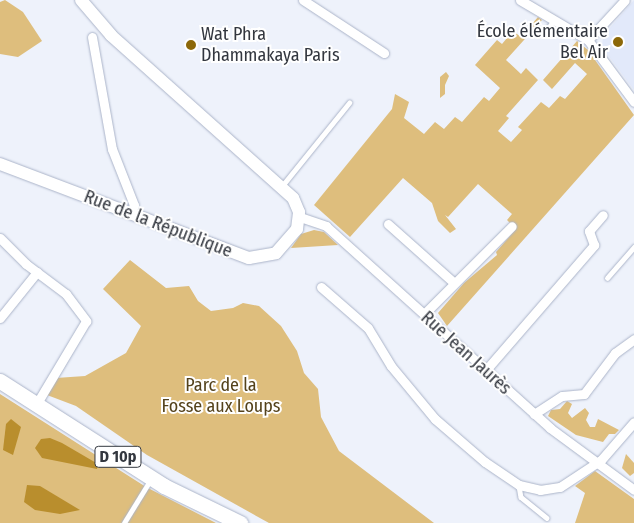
<!DOCTYPE html>
<meta charset="utf-8">
<style>
body{margin:0}
#map{position:relative;width:634px;height:523px;overflow:hidden;background:#eef2fb;font-family:"Fira Sans Condensed",sans-serif}
div>[style]{position:absolute}
[style*='--x']{left:calc(var(--x)*1px);top:calc(var(--y)*1px);width:calc(var(--w)*1px);rotate:calc(var(--a)*1deg)}
.built>*{inset:0;background:#e2e9fa}
.green>*{inset:0;background:#debe7d}
.water>*{inset:0;background:#b98e2d}
.roads{filter:drop-shadow(0 0 1px #abb4c9) drop-shadow(0 0 1px #abb4c9)}
.lane>*{height:4.5px;margin:-2.25px;padding:0 2.25px;transform-origin:2.25px;border-radius:2.25px;background:#fff}
.street>*{height:9px;margin:-4.5px;padding:0 4.5px;transform-origin:4.5px;border-radius:4.5px;background:#fff}
.secondary>*{height:12px;margin:-6px;padding:0 6px;transform-origin:6px;border-radius:6px;background:#fff}
.primary>*{height:15px;margin:-7.5px;padding:0 7.5px;transform-origin:7.5px;border-radius:7.5px;background:#fff}
.dots>*{width:14px;height:14px;translate:-50% -50%;box-sizing:border-box;border:2px solid #fff;border-radius:50%}
span{translate:-50% -50%;white-space:nowrap;text-align:center;line-height:1.15;-webkit-text-stroke:4px #fff;paint-order:stroke}
.shield-label span{padding:1px 4px;background:#fff;border:1px solid;border-radius:4px;-webkit-text-stroke-width:0}
.shield-label{font-size:16px;color:#33373f;font-weight:700}
.poi-label{font-size:18px;color:#33373f}
.right{translate:-100% -50%;text-align:right}
.left{translate:0 -50%;text-align:left}
.street-label{font-size:18px;color:#33373f}
.park-label{font-size:18px;color:#54421b}
</style>
<div id="map">
<div class="built">
<div style="clip-path:polygon(634px 0,634px 90px,602px 47px,603px 36px)"></div>
</div>
<div class="green">
<div style="clip-path:polygon(5px 0,23px 12px,42px 41px,18px 57px,0 54px,0 2px)"></div>
<div style="clip-path:polygon(538px 17px,542px 20px,506px 60px,521px 74px,526px 68px,538px 80px,506px 116px,509px 118px,498px 131px,511px 142px,522px 130px,518px 127px,541px 102px,549px 108px,560px 96px,565px 99px,587px 74px,575px 63px,552px 89px,543px 80px,577px 41px,588px 50px,634px 115px,447px 326px,438px 313px,464px 283px,497px 255px,496px 252px,516px 229px,507px 220px,512px 214px,478px 184px,448px 217px,445px 215px,456px 229px,450px 233px,438px 221px,432px 203px,403px 178px,350px 237px,314px 205px,392px 109px,395px 94px,409px 102px,404px 118px,424px 134px,435px 122px,444px 129px,455px 117px,462px 122px,484px 97px,489px 101px,500px 88px,475px 65px,497px 40px,502px 44px,513px 31px,521px 37px)"></div>
<div style="clip-path:polygon(446px 72px,449px 76px,445px 85px,445px 94px,440px 98px,440px 77px)"></div>
<div style="clip-path:polygon(314px 230px,324px 232px,338px 245px,291px 248px,301px 234px)"></div>
<div style="clip-path:polygon(130px 260px,166px 288px,189px 286px,198px 301px,211px 311px,233px 308px,243px 303px,259px 306px,281px 326px,297px 351px,304px 373px,318px 389px,321px 417px,339px 451px,434px 523px,269px 523px,147px 455px,76px 406px,47px 395px,56px 378px,85px 376px,126px 353px,141px 326px,103px 289px)"></div>
<div style="clip-path:polygon(0 394px,146px 487px,216px 523px,0 523px)"></div>
<div style="clip-path:polygon(567px 401px,572px 404px,568px 413px,572px 418px,585px 408px,589px 413px,586px 420px,590px 427px,595px 427px,598px 419px,619px 430px,615px 434px,609px 434px,603px 442px,576px 435px,548px 416px,551px 410px,560px 409px)"></div>
<div style="clip-path:polygon(626px 454px,634px 463px,634px 473px,630px 476px,622px 468px)"></div>
<div style="clip-path:polygon(595px 471px,634px 499px,634px 523px,575px 523px,585px 493px,575px 486px)"></div>
</div>
<div class="water">
<div style="clip-path:polygon(11px 419px,21px 427px,13px 455px,3px 450px,6px 424px)"></div>
<div style="clip-path:polygon(41px 439px,50px 438px,62px 443px,98px 464px,97px 469px,42px 458px,35px 448px)"></div>
<div style="clip-path:polygon(27px 485px,40px 486px,80px 510px,60px 514px,35px 510px,24px 502px)"></div>
</div>
<div class="roads">
<div class="lane">
<div style="--x:546;--y:31;--w:14;--a:-54"></div>
<div style="--x:282;--y:186;--w:107;--a:-51.1"></div>
<div style="--x:607;--y:278;--w:41;--a:-48.9"></div>
<div style="--x:519;--y:486;--w:11;--a:80"></div>
<div style="--x:521;--y:497;--w:33;--a:39"></div>
<div style="--x:124;--y:523;--w:52;--a:-58.5"></div>
</div>
<div class="street">
<div style="--x:303;--y:0;--w:97;--a:33.2"></div>
<div style="--x:520;--y:0;--w:79;--a:30.5"></div>
<div style="--x:588;--y:40;--w:77;--a:53.4"></div>
<div style="--x:92;--y:37;--w:114;--a:79.9"></div>
<div style="--x:112;--y:149;--w:60;--a:68.6"></div>
<div style="--x:134;--y:205;--w:9;--a:111"></div>
<div style="--x:588;--y:40;--w:54;--a:-47.2"></div>
<div style="--x:300;--y:217;--w:28;--a:19"></div>
<div style="--x:326;--y:226;--w:302;--a:42"></div>
<div style="--x:550;--y:428;--w:104;--a:36.4"></div>
<div style="--x:388;--y:224;--w:87;--a:41.7"></div>
<div style="--x:0;--y:238;--w:37;--a:45"></div>
<div style="--x:26;--y:264;--w:50;--a:36.9"></div>
<div style="--x:66;--y:294;--w:34;--a:53"></div>
<div style="--x:86;--y:321;--w:98;--a:120.8"></div>
<div style="--x:321;--y:287;--w:62;--a:41.1"></div>
<div style="--x:368;--y:328;--w:44;--a:58.8"></div>
<div style="--x:391;--y:366;--w:69;--a:50.3"></div>
<div style="--x:435;--y:419;--w:66;--a:40.7"></div>
<div style="--x:485;--y:462;--w:41;--a:34.1"></div>
<div style="--x:519;--y:485;--w:22;--a:13"></div>
<div style="--x:540;--y:490;--w:20;--a:-9"></div>
<div style="--x:560;--y:487;--w:49;--a:-33.4"></div>
<div style="--x:601;--y:460;--w:50;--a:-49"></div>
<div style="--x:424;--y:314;--w:124;--a:-45"></div>
<div style="--x:0;--y:318;--w:59;--a:-51.2"></div>
<div style="--x:485;--y:371;--w:167;--a:-49.1"></div>
<div style="--x:594;--y:245;--w:15;--a:-110"></div>
<div style="--x:589;--y:231;--w:21;--a:-49"></div>
<div style="--x:534;--y:414;--w:33;--a:-33"></div>
<div style="--x:562;--y:396;--w:22;--a:-5"></div>
<div style="--x:584;--y:394;--w:51;--a:-52.9"></div>
<div style="--x:615;--y:353;--w:24;--a:-36"></div>
</div>
<div class="secondary">
<div style="--x:0;--y:164;--w:266;--a:20.7"></div>
<div style="--x:249;--y:258;--w:27;--a:-10"></div>
<div style="--x:276;--y:253;--w:32;--a:-49"></div>
<div style="--x:297;--y:229;--w:17;--a:-83"></div>
<div style="--x:299;--y:212;--w:15;--a:-113"></div>
<div style="--x:293;--y:198;--w:244;--a:-138.2"></div>
<div style="--x:111;--y:35;--w:46;--a:-130.6"></div>
</div>
<div class="primary">
<div style="--x:0;--y:381;--w:195;--a:32.6"></div>
<div style="--x:164;--y:486;--w:85;--a:26"></div>
</div>
</div>
<div class="dots">
<div style="left:618px;top:42px;background:#8c6809"></div>
<div style="left:191px;top:45px;background:#8c6809"></div>
</div>
<div class="shield-label">
<span style="left:118px;top:457px">D 10p</span>
</div>
<div class="poi-label">
<span class="right" style="left:608px;top:42px">École élémentaire<br>Bel Air</span>
<span class="left" style="left:201px;top:45px">Wat Phra<br>Dhammakaya Paris</span>
</div>
<div class="street-label">
<span style="left:158px;top:224px;rotate:21deg">Rue de la République</span>
<span style="left:466px;top:353px;rotate:42deg">Rue Jean Jaurès</span>
</div>
<div class="park-label">
<span style="left:221px;top:396px">Parc de la<br>Fosse aux Loups</span>
</div>
</div>
